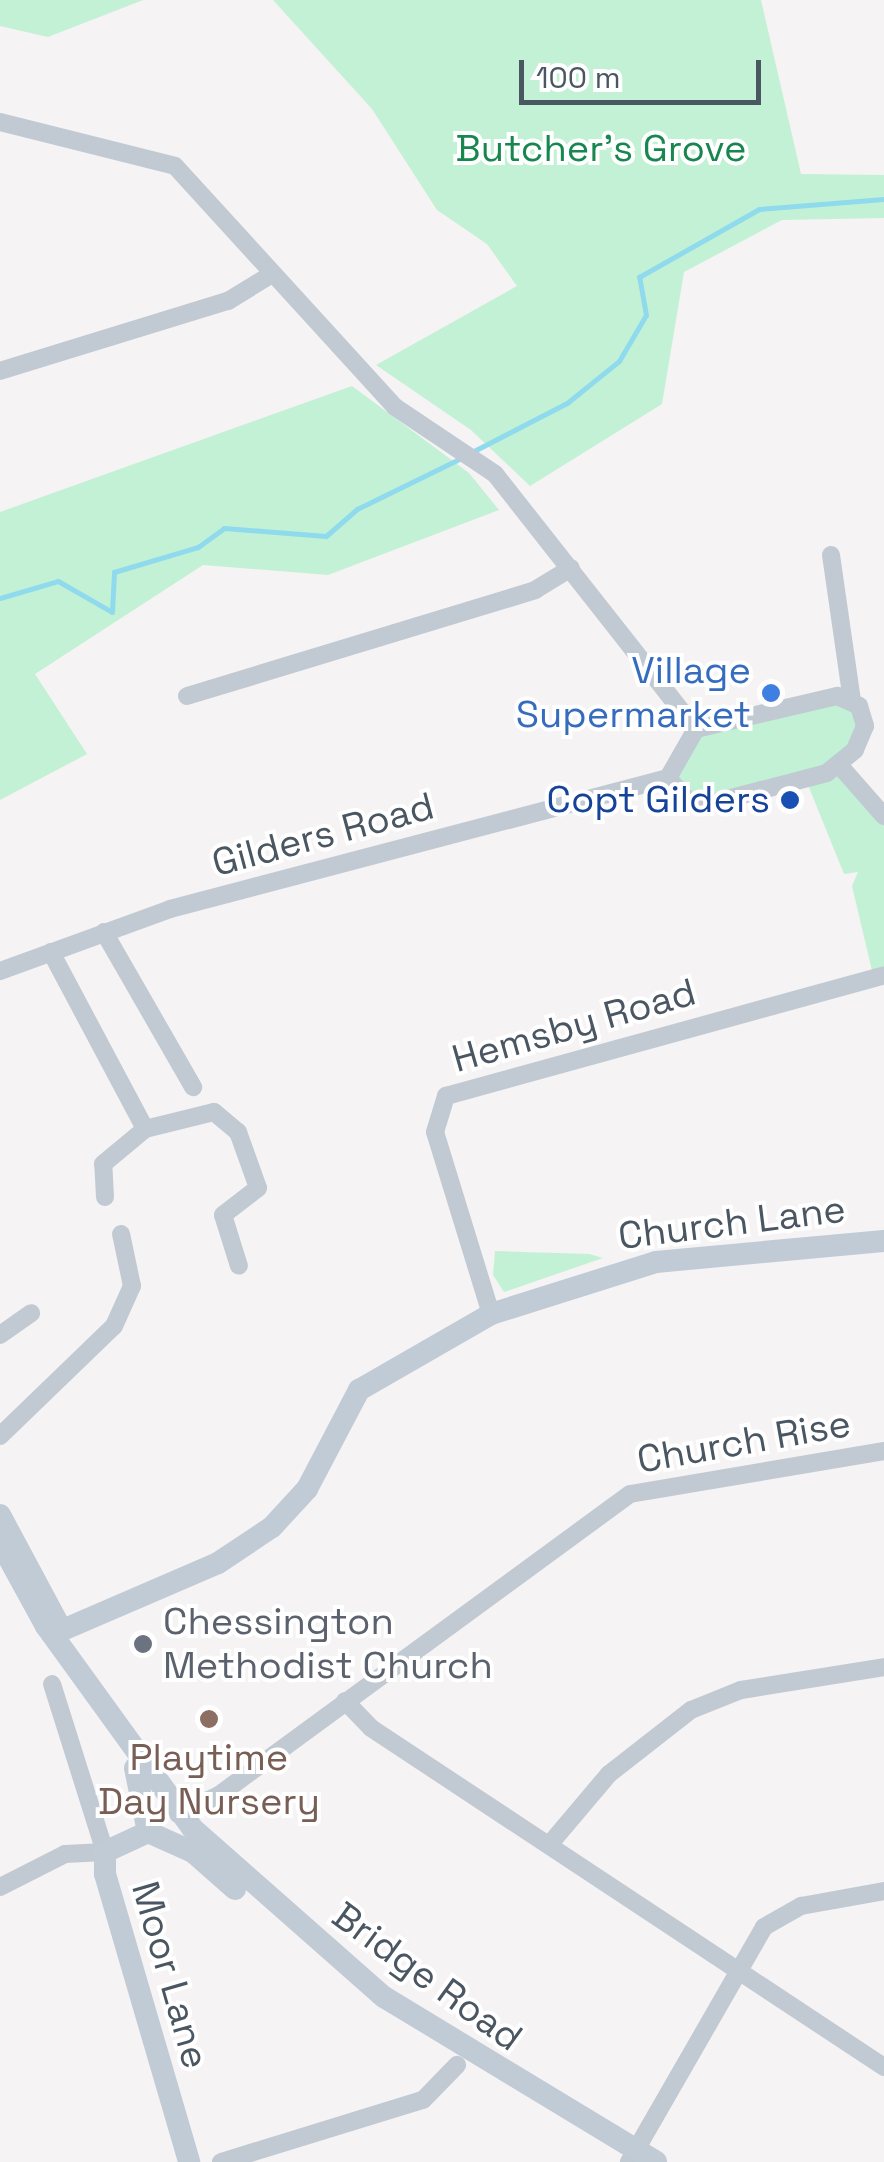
<!DOCTYPE html>
<style>
body{margin:0}
#map{position:relative;width:884px;height:2162px;overflow:hidden;background:#f5f3f3;font-family:"Space Grotesk",sans-serif}
div>[style]{position:absolute}
[style*='--x']{left:calc(var(--x)*1px);top:calc(var(--y)*1px);width:calc(var(--w)*1px);rotate:calc(var(--a)*1deg)}
.green>*{inset:0;background:#c3f1d5}
.stream>*{height:5px;margin:-2.5px;padding:0 2.5px;transform-origin:2.5px;border-radius:2.5px;background:#90daee}
.street>*{height:18px;margin:-9px;padding:0 9px;transform-origin:9px;border-radius:9px;background:#c1cad2}
.secondary>*{height:22px;margin:-11px;padding:0 11px;transform-origin:11px;border-radius:11px;background:#c1cbd6}
.dots>*{width:28px;height:28px;translate:-50% -50%;box-sizing:border-box;border:5px solid #fff;border-radius:50%}
span{translate:-50% -50%;white-space:nowrap;text-align:center;line-height:1.15;-webkit-text-stroke:8px #fff;paint-order:stroke}
.park-label{font-size:38px;color:#17864f}
.shop-label{font-size:38px;color:#366cbe}
.right{translate:-100% -50%;text-align:right}
.transit-label{font-size:38px;color:#164399}
.street-label{font-size:38px;color:#4a5661}
.worship-label{font-size:38px;color:#5b616d}
.left{translate:0 -50%;text-align:left}
.education-label{font-size:38px;color:#785e54}
.scale{position:absolute;left:519px;top:60px;width:242px;height:45px;box-sizing:border-box;border:5px solid #4a5661;border-top:0;padding-left:12px;font-size:30px;line-height:35px;white-space:nowrap;color:#4a5661;-webkit-text-stroke:8px #fff;paint-order:stroke}
</style>
<div id="map">
<div class="green">
<div style="clip-path:polygon(0 0,143px 0,48px 37px,0 26px)"></div>
<div style="clip-path:polygon(273px 0,761px 0,801px 174px,884px 175px,884px 218px,782px 220px,684px 272px,662px 404px,530px 486px,471px 430px,376px 365px,517px 286px,487px 244px,437px 210px,372px 109px)"></div>
<div style="clip-path:polygon(352px 386px,469px 473px,499px 510px,328px 575px,203px 565px,35px 674px,87px 754px,0 800px,0 512px)"></div>
<div style="clip-path:polygon(837px 696px,864px 715px,840px 767px,884px 816px,884px 975px,874px 979px,852px 886px,858px 872px,844px 874px,806px 780px,704px 805px,675px 791px,683px 741px)"></div>
<div style="clip-path:polygon(495px 1251px,589px 1254px,603px 1258px,504px 1292px,493px 1275px)"></div>
</div>
<div class="stream">
<div style="--x:470;--y:453;--w:109;--a:-27.3"></div>
<div style="--x:567;--y:403;--w:67;--a:-38.9"></div>
<div style="--x:619;--y:361;--w:53;--a:-59.6"></div>
<div style="--x:646;--y:315;--w:39;--a:-100"></div>
<div style="--x:639;--y:277;--w:138;--a:-29.5"></div>
<div style="--x:759;--y:209;--w:125;--a:-4.6"></div>
<div style="--x:0;--y:598;--w:60;--a:-16.3"></div>
<div style="--x:58;--y:581;--w:62;--a:29.9"></div>
<div style="--x:112;--y:612;--w:40;--a:-87.1"></div>
<div style="--x:114;--y:572;--w:88;--a:-16.6"></div>
<div style="--x:198;--y:547;--w:32;--a:-36"></div>
<div style="--x:224;--y:528;--w:102;--a:4.5"></div>
<div style="--x:326;--y:536;--w:41;--a:-41.1"></div>
<div style="--x:357;--y:509;--w:116;--a:-26.1"></div>
</div>
<div class="street">
<div style="--x:0;--y:122;--w:180;--a:14.1"></div>
<div style="--x:175;--y:166;--w:326;--a:47.6"></div>
<div style="--x:395;--y:407;--w:120;--a:33.8"></div>
<div style="--x:495;--y:474;--w:325;--a:51.8"></div>
<div style="--x:0;--y:371;--w:239;--a:-17.1"></div>
<div style="--x:228;--y:301;--w:52;--a:-31.5"></div>
<div style="--x:831;--y:555;--w:147;--a:81.8"></div>
<div style="--x:187;--y:696;--w:364;--a:-16.9"></div>
<div style="--x:535;--y:590;--w:42;--a:-31.4"></div>
<div style="--x:837;--y:696;--w:24;--a:24"></div>
<div style="--x:859;--y:706;--w:21;--a:73"></div>
<div style="--x:865;--y:726;--w:26;--a:113"></div>
<div style="--x:855;--y:750;--w:36;--a:141"></div>
<div style="--x:827;--y:773;--w:127;--a:165.4"></div>
<div style="--x:704;--y:805;--w:15;--a:-169"></div>
<div style="--x:689;--y:802;--w:32;--a:-131"></div>
<div style="--x:668;--y:778;--w:56;--a:-60.3"></div>
<div style="--x:696;--y:729;--w:145;--a:-13.2"></div>
<div style="--x:840;--y:766;--w:67;--a:48.7"></div>
<div style="--x:104;--y:932;--w:179;--a:60.1"></div>
<div style="--x:51;--y:952;--w:200;--a:62"></div>
<div style="--x:145;--y:1129;--w:71;--a:-13.8"></div>
<div style="--x:214;--y:1112;--w:31;--a:40"></div>
<div style="--x:238;--y:1132;--w:59;--a:70.3"></div>
<div style="--x:258;--y:1188;--w:44;--a:142.4"></div>
<div style="--x:223;--y:1215;--w:53;--a:72.6"></div>
<div style="--x:0;--y:971;--w:181;--a:-20"></div>
<div style="--x:170;--y:909;--w:515;--a:-14.74"></div>
<div style="--x:105;--y:1197;--w:33;--a:-93"></div>
<div style="--x:103;--y:1164;--w:55;--a:-39.8"></div>
<div style="--x:491;--y:1314;--w:190;--a:-107.1"></div>
<div style="--x:435;--y:1132;--w:38;--a:-73"></div>
<div style="--x:446;--y:1096;--w:454;--a:-15.4"></div>
<div style="--x:0;--y:1335;--w:38;--a:-35"></div>
<div style="--x:0;--y:1436;--w:158;--a:-44"></div>
<div style="--x:114;--y:1326;--w:44;--a:-65.8"></div>
<div style="--x:132;--y:1286;--w:53;--a:-101.9"></div>
<div style="--x:345;--y:1701;--w:37;--a:46"></div>
<div style="--x:371;--y:1728;--w:615;--a:33.46"></div>
<div style="--x:178;--y:1814;--w:45;--a:-24.9"></div>
<div style="--x:219;--y:1795;--w:509;--a:-36.22"></div>
<div style="--x:630;--y:1494;--w:258;--a:-9.6"></div>
<div style="--x:549;--y:1845;--w:93;--a:-49.8"></div>
<div style="--x:609;--y:1774;--w:104;--a:-38"></div>
<div style="--x:691;--y:1710;--w:54;--a:-21.8"></div>
<div style="--x:741;--y:1690;--w:145;--a:-9.1"></div>
<div style="--x:0;--y:1887;--w:73;--a:-26.9"></div>
<div style="--x:65;--y:1854;--w:40;--a:-2.9"></div>
<div style="--x:105;--y:1852;--w:176;--a:-107.5"></div>
<div style="--x:221;--y:2162;--w:211;--a:-17.1"></div>
<div style="--x:423;--y:2100;--w:49;--a:-45.8"></div>
<div style="--x:629;--y:2162;--w:271;--a:-60.1"></div>
<div style="--x:764;--y:1927;--w:43;--a:-29.6"></div>
<div style="--x:801;--y:1906;--w:84;--a:-10.2"></div>
</div>
<div class="secondary">
<div style="--x:0;--y:1515;--w:123;--a:61.8"></div>
<div style="--x:0;--y:1542;--w:96;--a:61.3"></div>
<div style="--x:46;--y:1626;--w:249;--a:54.1"></div>
<div style="--x:192;--y:1828;--w:256;--a:41.4"></div>
<div style="--x:384;--y:1997;--w:318;--a:31.2"></div>
<div style="--x:58;--y:1632;--w:174;--a:-23.3"></div>
<div style="--x:218;--y:1563;--w:65;--a:-33.7"></div>
<div style="--x:272;--y:1527;--w:52;--a:-47.4"></div>
<div style="--x:307;--y:1489;--w:112;--a:-62.3"></div>
<div style="--x:359;--y:1390;--w:152;--a:-29.9"></div>
<div style="--x:491;--y:1314;--w:173;--a:-17.5"></div>
<div style="--x:656;--y:1262;--w:229;--a:-5.3"></div>
<div style="--x:135;--y:1768;--w:65;--a:78.5"></div>
<div style="--x:148;--y:1832;--w:49;--a:24"></div>
<div style="--x:193;--y:1852;--w:56;--a:41.4"></div>
<div style="--x:148;--y:1832;--w:47;--a:155.1"></div>
<div style="--x:105;--y:1852;--w:22;--a:90"></div>
<div style="--x:105;--y:1874;--w:300;--a:73.7"></div>
</div>
<div class="dots">
<div style="left:771px;top:693px;background:#3f7fe0"></div>
<div style="left:790px;top:800px;background:#1a4fb4"></div>
<div style="left:143px;top:1644px;background:#6b7280"></div>
<div style="left:209px;top:1719px;background:#8d6e63"></div>
</div>
<div class="park-label">
<span style="left:601px;top:149px">Butcher's Grove</span>
</div>
<div class="shop-label">
<span class="right" style="left:751px;top:693px">Village<br>Supermarket</span>
</div>
<div class="transit-label">
<span class="right" style="left:770px;top:800px">Copt Gilders</span>
</div>
<div class="street-label">
<span style="left:323px;top:835px;rotate:-15deg">Gilders Road</span>
<span style="left:574px;top:1026px;rotate:-16deg">Hemsby Road</span>
<span style="left:732px;top:1223px;rotate:-7deg">Church Lane</span>
<span style="left:744px;top:1442px;rotate:-10deg">Church Rise</span>
<span style="left:170px;top:1975px;rotate:74deg">Moor Lane</span>
<span style="left:427px;top:1977px;rotate:36deg">Bridge Road</span>
</div>
<div class="worship-label">
<span class="left" style="left:163px;top:1644px">Chessington<br>Methodist Church</span>
</div>
<div class="education-label">
<span style="left:209px;top:1780px">Playtime<br>Day Nursery</span>
</div>
<div class="scale">100 m</div>
</div>
